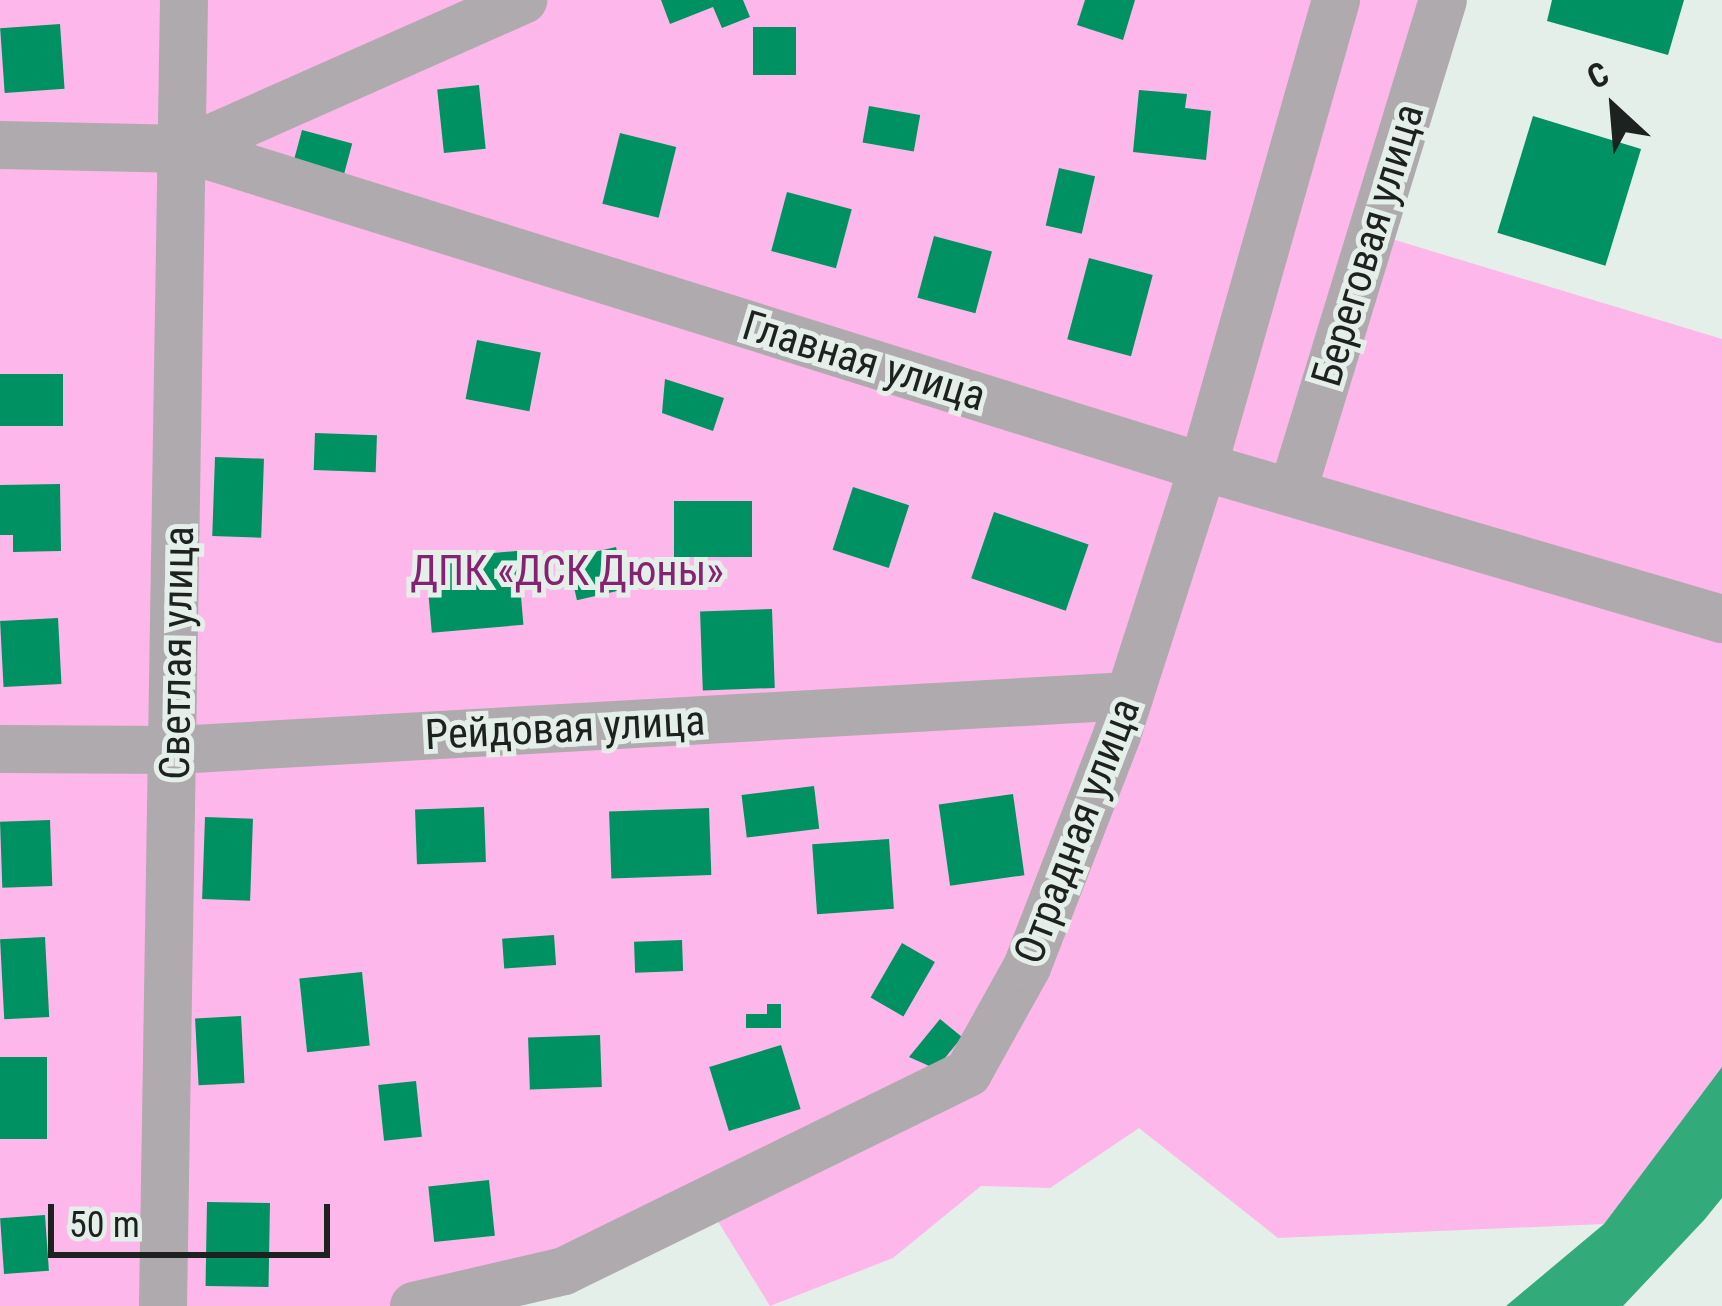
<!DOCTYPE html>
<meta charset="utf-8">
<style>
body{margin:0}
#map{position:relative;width:1722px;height:1306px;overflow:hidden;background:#e4efe9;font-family:"Roboto Condensed",sans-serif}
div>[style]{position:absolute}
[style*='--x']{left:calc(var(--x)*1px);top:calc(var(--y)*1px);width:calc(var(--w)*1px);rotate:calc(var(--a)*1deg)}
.green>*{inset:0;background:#feb7ea}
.water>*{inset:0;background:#32aa79}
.building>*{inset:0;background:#009162;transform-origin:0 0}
.minor>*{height:48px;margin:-24px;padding:0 24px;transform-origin:24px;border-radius:24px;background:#aeaaad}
span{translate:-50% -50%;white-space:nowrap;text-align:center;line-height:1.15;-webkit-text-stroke:10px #e4efe9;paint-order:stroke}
.street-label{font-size:42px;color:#1d211f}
.park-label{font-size:42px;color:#852372}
.north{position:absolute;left:1554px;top:48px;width:120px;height:120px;-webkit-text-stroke:9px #e4efe9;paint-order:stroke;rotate:334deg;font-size:33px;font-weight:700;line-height:48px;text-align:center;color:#1d211f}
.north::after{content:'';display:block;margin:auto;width:42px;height:54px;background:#1d211f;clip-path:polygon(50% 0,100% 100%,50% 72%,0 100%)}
.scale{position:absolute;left:48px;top:1204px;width:282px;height:54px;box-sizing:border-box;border:6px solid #1d211f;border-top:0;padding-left:15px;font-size:36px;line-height:42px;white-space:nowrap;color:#1d211f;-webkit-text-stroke:9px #e4efe9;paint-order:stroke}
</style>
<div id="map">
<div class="green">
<div style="clip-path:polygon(0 0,1445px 0,1372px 233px,1722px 339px,1722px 1067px,1604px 1224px,1278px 1238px,1139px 1128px,1050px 1188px,981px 1186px,893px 1258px,770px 1306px,706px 1202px,412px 1306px,0 1306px)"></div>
</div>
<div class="water">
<div style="clip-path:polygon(1722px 1067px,1722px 1198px,1705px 1219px,1623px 1306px,1506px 1306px,1604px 1224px)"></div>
</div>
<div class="building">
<div style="clip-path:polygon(661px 0,743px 0,750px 17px,722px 28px,713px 7px,670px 24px)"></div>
<div style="clip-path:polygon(1085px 0,1135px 0,1123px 40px,1077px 25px)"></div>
<div style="clip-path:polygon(1552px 0,1684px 0,1668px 55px,1547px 21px)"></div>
<div style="left:60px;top:24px;width:65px;height:60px;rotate:86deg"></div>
<div style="left:753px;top:27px;width:43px;height:48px"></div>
<div style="left:479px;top:85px;width:64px;height:42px;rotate:84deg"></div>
<div style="clip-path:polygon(1139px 90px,1187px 94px,1185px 108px,1211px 111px,1206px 160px,1133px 152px)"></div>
<div style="left:869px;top:106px;width:52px;height:37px;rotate:10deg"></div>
<div style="left:1533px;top:116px;width:113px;height:122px;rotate:17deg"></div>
<div style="left:302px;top:130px;width:52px;height:37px;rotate:15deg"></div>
<div style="left:620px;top:133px;width:58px;height:73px;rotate:14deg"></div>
<div style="left:1059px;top:168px;width:37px;height:59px;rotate:13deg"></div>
<div style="left:787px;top:192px;width:67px;height:61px;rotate:15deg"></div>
<div style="left:934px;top:236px;width:60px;height:64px;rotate:15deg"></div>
<div style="left:1089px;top:258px;width:66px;height:84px;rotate:15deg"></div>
<div style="left:477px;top:340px;width:65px;height:60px;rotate:11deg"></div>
<div style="left:0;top:374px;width:63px;height:52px"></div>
<div style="clip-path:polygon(665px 379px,724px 398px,713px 431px,662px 413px)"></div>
<div style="left:315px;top:433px;width:62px;height:37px;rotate:2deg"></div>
<div style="left:215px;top:457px;width:49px;height:79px;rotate:2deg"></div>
<div style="clip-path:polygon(60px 484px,61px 551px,13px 552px,13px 535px,0 535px,0 485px)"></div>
<div style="left:853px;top:487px;width:59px;height:66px;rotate:18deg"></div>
<div style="left:752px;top:501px;width:56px;height:78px;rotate:90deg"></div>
<div style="left:994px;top:512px;width:100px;height:70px;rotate:19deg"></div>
<div style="left:616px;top:547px;width:43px;height:50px;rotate:77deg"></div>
<div style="left:517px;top:551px;width:74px;height:92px;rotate:85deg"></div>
<div style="left:772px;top:609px;width:79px;height:72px;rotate:88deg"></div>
<div style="left:58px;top:618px;width:66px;height:58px;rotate:87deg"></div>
<div style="left:814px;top:786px;width:43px;height:73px;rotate:83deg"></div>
<div style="left:1013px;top:794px;width:82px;height:75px;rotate:82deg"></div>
<div style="left:484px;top:807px;width:55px;height:69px;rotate:88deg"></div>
<div style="left:709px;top:808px;width:67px;height:100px;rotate:88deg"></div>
<div style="left:205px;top:817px;width:48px;height:82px;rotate:2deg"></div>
<div style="left:50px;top:820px;width:66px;height:50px;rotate:88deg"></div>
<div style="left:889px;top:839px;width:70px;height:77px;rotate:86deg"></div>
<div style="left:554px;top:935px;width:30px;height:52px;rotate:86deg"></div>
<div style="left:45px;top:937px;width:80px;height:45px;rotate:87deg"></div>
<div style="left:682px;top:940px;width:31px;height:48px;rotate:88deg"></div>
<div style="left:902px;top:943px;width:38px;height:63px;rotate:30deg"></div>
<div style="left:362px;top:972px;width:74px;height:63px;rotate:84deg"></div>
<div style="clip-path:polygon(767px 1004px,781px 1004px,781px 1028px,746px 1028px,746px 1014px,767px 1014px)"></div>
<div style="left:241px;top:1016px;width:67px;height:46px;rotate:87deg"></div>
<div style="clip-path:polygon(940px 1019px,962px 1037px,936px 1069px,909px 1057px)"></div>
<div style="left:600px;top:1035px;width:52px;height:72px;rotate:88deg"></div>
<div style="left:781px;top:1045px;width:67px;height:75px;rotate:73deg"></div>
<div style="left:0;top:1057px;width:47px;height:82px"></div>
<div style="left:416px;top:1081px;width:56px;height:38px;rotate:84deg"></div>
<div style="left:489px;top:1180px;width:56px;height:61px;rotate:84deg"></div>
<div style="left:207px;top:1202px;width:63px;height:84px;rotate:1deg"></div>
<div style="left:45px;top:1215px;width:56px;height:45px;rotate:86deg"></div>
</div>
<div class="minor">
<div style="--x:0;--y:145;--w:187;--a:1.2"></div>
<div style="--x:187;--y:149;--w:1044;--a:17.39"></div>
<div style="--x:1183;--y:461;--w:562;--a:16.34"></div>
<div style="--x:187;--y:149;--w:368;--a:-23.9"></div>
<div style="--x:1293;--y:490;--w:512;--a:-72.98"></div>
<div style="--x:0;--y:749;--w:175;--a:0.3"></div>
<div style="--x:175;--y:750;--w:956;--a:-3.24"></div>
<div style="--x:163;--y:1306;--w:1306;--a:-89.08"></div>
<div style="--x:414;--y:1306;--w:154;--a:-13.1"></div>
<div style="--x:564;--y:1271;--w:450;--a:-26.1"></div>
<div style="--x:968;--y:1073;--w:121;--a:-60.9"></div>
<div style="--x:1027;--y:967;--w:249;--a:-68.8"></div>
<div style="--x:1117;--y:735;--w:281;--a:-72.2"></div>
<div style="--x:1203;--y:467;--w:486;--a:-74.1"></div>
</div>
<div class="street-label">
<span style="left:1368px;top:245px;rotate:-73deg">Береговая улица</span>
<span style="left:864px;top:361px;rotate:17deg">Главная улица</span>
<span style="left:177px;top:653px;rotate:-89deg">Светлая улица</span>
<span style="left:565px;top:728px;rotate:-3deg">Рейдовая улица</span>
<span style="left:1077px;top:831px;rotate:-69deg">Отрадная улица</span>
</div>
<div class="park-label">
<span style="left:567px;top:571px">ДПК «ДСК Дюны»</span>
</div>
<div class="north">С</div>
<div class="scale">50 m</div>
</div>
